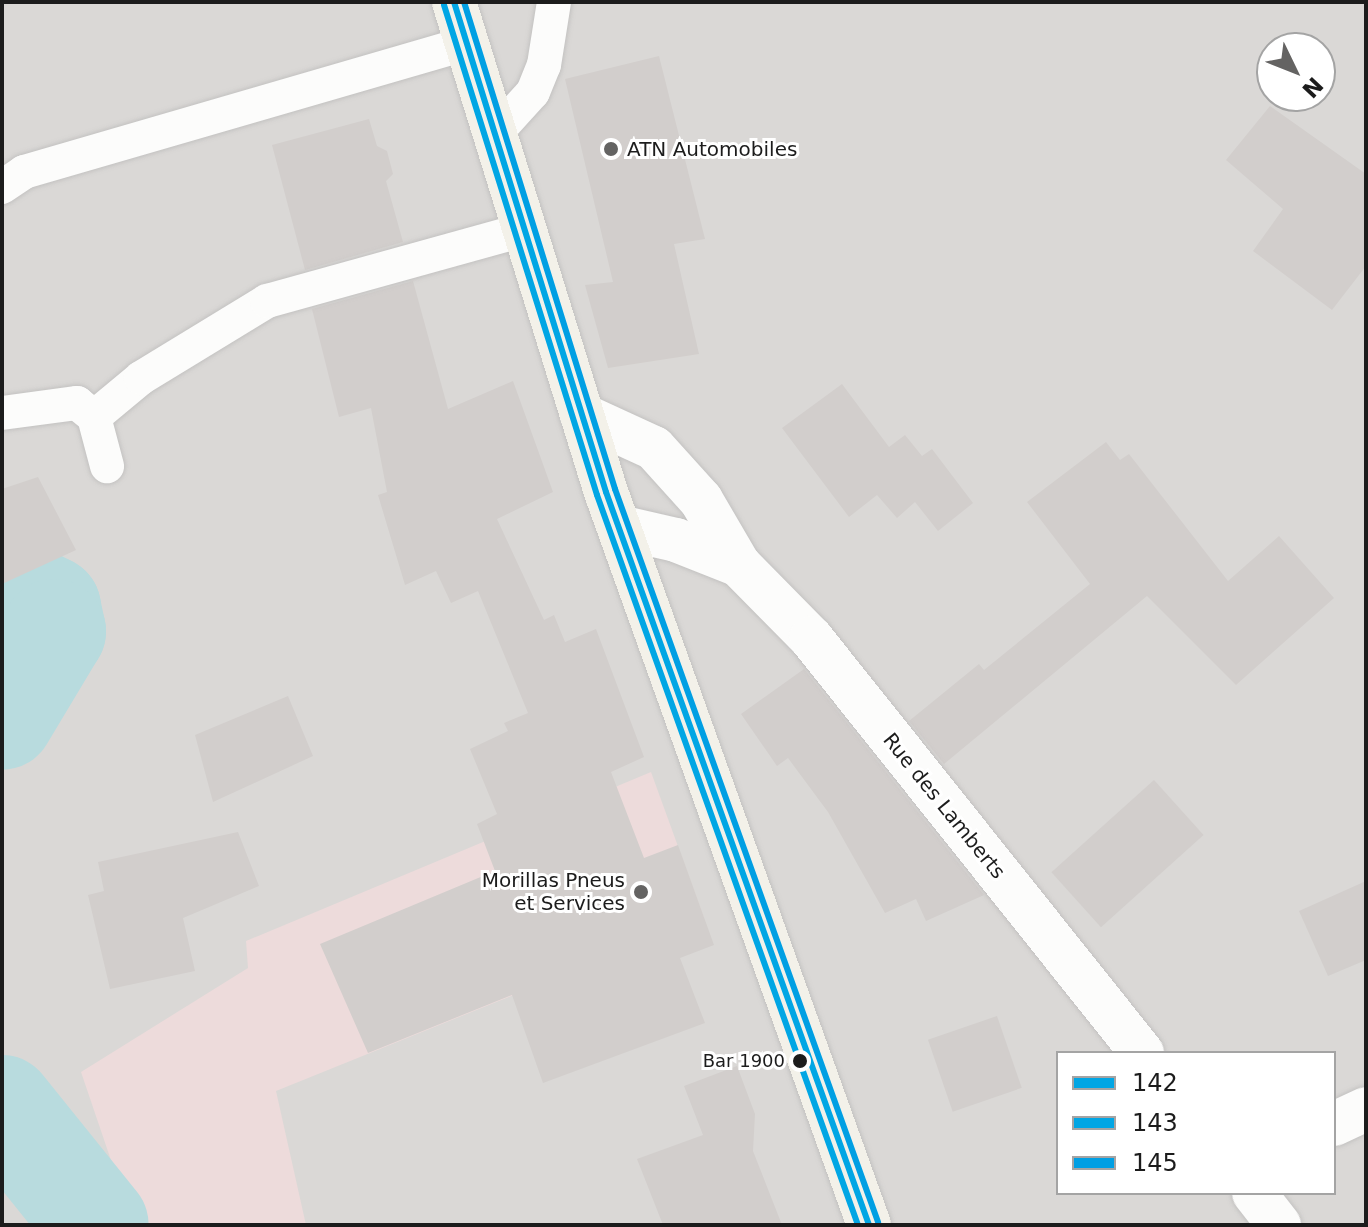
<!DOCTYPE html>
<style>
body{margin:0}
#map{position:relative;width:1368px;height:1227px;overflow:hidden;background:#ebe8e5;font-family:"DejaVu Sans",sans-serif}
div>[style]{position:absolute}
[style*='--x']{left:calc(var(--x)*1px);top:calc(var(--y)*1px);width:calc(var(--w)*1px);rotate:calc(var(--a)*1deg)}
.residential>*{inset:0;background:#dad8d6}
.commercial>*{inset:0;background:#eddbdb}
.river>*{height:104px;margin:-52px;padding:0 52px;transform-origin:52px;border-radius:52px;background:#b8dbde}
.building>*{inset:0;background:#d2cecc;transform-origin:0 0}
.roads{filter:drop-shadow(0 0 2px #c3c2c1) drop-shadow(0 0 2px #c3c2c1)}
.lane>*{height:34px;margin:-17px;padding:0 17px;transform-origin:17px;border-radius:17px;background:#fcfcfb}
.street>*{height:44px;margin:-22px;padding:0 22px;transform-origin:22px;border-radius:22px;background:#fcfcfb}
.secondary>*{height:44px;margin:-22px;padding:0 22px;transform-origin:22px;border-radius:22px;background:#f3f1e9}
.bus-1>*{height:6px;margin:-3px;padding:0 3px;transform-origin:3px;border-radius:3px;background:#01a6e4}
.bus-2>*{height:6px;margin:-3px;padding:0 3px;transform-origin:3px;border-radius:3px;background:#01a6e4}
.bus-3>*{height:6px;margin:-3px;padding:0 3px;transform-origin:3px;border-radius:3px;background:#009fe3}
.dots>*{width:22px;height:22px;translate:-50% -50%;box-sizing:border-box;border:4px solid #fff;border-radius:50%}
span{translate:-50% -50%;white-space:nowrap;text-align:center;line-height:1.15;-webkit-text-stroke:6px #fff;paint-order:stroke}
.bus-label{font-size:18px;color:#1c1c1c}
.right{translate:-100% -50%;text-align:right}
.poi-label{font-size:20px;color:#1c1c1c}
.left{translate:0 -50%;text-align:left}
.street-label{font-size:20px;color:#1c1c1c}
.frame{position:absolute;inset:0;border:4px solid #1c1c1c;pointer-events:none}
.legend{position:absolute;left:1056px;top:1051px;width:280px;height:144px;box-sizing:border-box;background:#fff;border:2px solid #a4a4a4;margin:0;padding:10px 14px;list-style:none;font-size:24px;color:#1c1c1c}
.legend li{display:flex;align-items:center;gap:16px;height:40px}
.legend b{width:40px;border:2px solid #a4a4a4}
.north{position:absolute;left:1256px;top:32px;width:80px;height:80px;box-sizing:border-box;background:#fff;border:2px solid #a4a4a4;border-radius:50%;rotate:133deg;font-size:22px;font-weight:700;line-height:32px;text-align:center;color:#1c1c1c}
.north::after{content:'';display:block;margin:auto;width:28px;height:36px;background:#646362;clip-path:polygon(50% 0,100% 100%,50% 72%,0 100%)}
</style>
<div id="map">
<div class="residential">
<div style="clip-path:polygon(evenodd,2px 2px,1366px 2px,1366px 1225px,2px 1225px,2px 2px,1272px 48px,1320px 48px,1320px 96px,1272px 96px,1272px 48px,2px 2px,1058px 1053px,1334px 1053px,1334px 1193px,1058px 1193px,1058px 1053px)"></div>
</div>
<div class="commercial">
<div style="clip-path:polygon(651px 772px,704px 918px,276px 1091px,306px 1225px,133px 1225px,81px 1072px,248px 968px,246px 941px)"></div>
</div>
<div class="river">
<div style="--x:2;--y:584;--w:53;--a:27.1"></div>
<div style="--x:49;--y:608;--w:24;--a:78"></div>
<div style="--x:54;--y:631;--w:101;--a:120.9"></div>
<div style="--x:2;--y:1107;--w:151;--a:51.2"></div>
</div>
<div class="building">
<div style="clip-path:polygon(659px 56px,705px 239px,674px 244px,699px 354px,608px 368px,585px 285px,613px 282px,565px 79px)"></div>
<div style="clip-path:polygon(1270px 106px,1366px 174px,1366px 266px,1332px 310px,1253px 251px,1283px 209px,1226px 160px)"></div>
<div style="clip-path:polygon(369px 119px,377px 146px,387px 151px,393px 174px,386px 181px,403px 242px,305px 270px,272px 145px)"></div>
<div style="clip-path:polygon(413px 281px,448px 409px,513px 381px,553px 492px,497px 519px,544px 620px,554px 615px,565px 642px,596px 629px,644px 757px,611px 772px,644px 858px,678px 845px,714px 945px,680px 958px,705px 1023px,543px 1083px,512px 995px,368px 1053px,320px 944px,495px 871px,477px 824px,497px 814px,470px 749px,508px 731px,504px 723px,528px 713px,478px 591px,451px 603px,436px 571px,405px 585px,378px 495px,387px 492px,371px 408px,339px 417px,312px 309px)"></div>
<div style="clip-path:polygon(842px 384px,889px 447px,905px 435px,922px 456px,932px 449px,973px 503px,938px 531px,915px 502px,897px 518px,877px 495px,849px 517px,782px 428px)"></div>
<div style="clip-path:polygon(1106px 442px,1120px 460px,1129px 454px,1228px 581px,1279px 536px,1334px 598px,1236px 685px,1147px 596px,944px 764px,909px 721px,979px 664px,984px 670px,1090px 584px,1027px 502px)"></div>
<div style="clip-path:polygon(38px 477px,76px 550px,2px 584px,2px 489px)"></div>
<div style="clip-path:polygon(804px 669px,984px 895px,926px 921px,916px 899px,885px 913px,828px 812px,788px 758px,777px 766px,741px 714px)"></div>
<div style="clip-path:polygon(288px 696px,313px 756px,213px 802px,195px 735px)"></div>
<div style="left:1154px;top:780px;width:74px;height:138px;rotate:48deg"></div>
<div style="clip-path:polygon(238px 832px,259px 886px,183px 918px,195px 971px,110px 989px,88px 895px,104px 891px,98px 862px)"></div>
<div style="clip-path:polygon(1366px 881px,1366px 960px,1328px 976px,1299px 911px)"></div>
<div style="left:997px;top:1016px;width:76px;height:73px;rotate:71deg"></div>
<div style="clip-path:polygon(737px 1066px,755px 1114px,753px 1151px,782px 1225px,663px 1225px,637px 1159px,703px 1135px,684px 1086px)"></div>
</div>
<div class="roads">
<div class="lane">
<div style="--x:493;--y:136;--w:59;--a:-47.7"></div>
<div style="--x:533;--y:92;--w:29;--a:-68"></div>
<div style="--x:544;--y:65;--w:64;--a:-81"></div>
<div style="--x:2;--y:187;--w:27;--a:-34"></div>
<div style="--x:24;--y:172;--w:460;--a:-16.2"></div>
<div style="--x:2;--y:413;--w:76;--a:-7.6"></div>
<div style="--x:77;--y:403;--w:22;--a:39"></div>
<div style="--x:94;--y:417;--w:51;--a:75.1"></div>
<div style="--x:94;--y:417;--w:61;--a:-39.7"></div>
<div style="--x:141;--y:378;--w:148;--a:-31.4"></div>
<div style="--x:267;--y:301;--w:266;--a:-15.5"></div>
</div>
<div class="street">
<div style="--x:582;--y:415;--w:79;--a:24.6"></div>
<div style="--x:654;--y:448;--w:70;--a:47.9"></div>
<div style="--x:701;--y:500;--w:75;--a:59.7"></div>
<div style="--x:739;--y:565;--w:103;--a:45.4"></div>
<div style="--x:811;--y:638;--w:531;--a:51.42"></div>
<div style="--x:619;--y:527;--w:58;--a:12.8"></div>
<div style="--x:676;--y:540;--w:68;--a:21.6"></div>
<div style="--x:1334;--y:1124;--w:35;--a:-25"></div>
<div style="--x:1254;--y:1193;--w:41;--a:52"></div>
</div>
<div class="secondary">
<div style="--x:454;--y:2;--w:513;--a:72.77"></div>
<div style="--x:606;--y:492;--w:779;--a:70.26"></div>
</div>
</div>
<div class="bus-1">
<div style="--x:454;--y:2;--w:513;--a:72.77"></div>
<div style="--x:606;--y:492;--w:779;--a:70.26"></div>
</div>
<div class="bus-2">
<div style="--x:444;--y:5;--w:513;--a:72.66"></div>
<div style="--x:597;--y:495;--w:775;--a:70.33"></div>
</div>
<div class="bus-3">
<div style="--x:464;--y:2;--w:510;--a:72.77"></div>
<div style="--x:615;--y:489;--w:779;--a:70.26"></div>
</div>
<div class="dots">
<div style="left:611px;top:149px;background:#646362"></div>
<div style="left:641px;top:892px;background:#646362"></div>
<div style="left:800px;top:1061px;background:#1c1c1c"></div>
</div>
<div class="bus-label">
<span class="right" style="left:785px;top:1061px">Bar 1900</span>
</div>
<div class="poi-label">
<span class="left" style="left:627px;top:149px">ATN Automobiles</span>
<span class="right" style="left:625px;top:892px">Morillas Pneus<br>et Services</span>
</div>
<div class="street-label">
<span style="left:944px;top:806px;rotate:51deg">Rue des Lamberts</span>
</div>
<div class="frame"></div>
<ul class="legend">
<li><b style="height:10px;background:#01a6e4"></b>142</li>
<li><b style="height:10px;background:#01a6e4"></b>143</li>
<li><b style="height:10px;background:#009fe3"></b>145</li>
</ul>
<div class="north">N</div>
</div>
